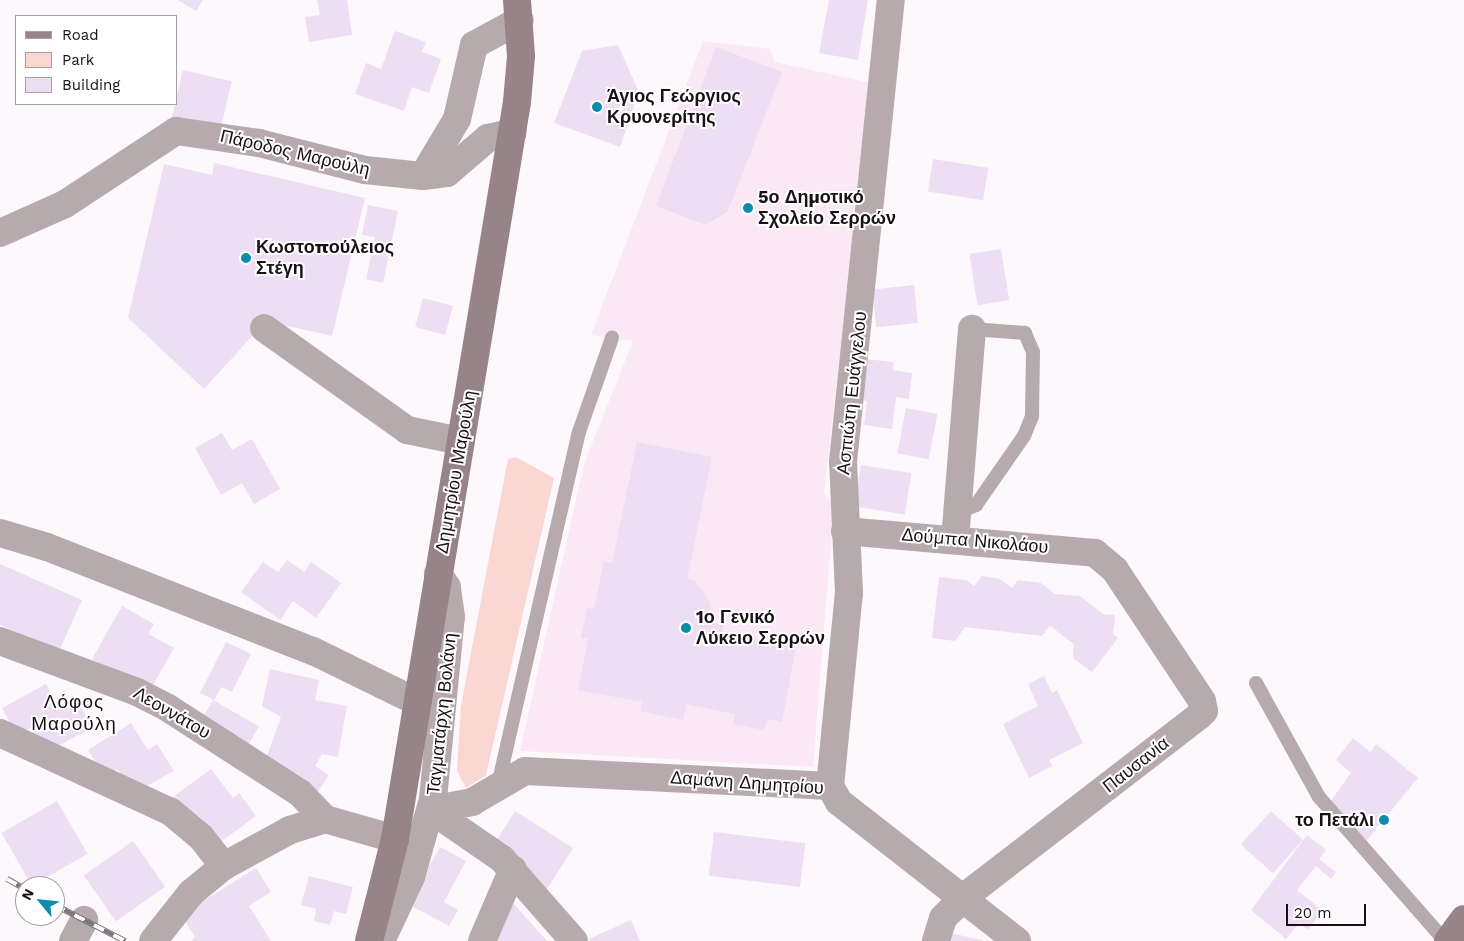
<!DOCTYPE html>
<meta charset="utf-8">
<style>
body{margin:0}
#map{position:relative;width:1464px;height:941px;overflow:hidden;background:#fdf8fb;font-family:"Work Sans",sans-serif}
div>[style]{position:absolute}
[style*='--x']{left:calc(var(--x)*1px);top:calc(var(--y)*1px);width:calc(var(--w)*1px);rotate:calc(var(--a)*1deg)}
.built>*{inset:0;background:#fbe8f5}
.green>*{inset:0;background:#fad7d3}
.building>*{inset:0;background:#eddef4;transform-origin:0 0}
.lane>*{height:14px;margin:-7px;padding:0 7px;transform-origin:7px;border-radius:7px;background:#b7aaad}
.street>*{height:28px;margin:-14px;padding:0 14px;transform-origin:14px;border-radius:14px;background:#b7aaad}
.secondary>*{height:28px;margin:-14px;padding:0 14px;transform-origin:14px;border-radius:14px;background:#968488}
.rail>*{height:5.5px;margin-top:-2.75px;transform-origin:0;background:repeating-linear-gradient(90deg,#fff 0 11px,#7d777b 0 22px);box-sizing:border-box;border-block:1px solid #7d777b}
.dots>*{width:14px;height:14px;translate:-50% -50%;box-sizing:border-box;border:2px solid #fff;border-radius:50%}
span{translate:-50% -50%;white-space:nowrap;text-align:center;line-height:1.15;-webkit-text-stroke:4px #fff;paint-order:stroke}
.poi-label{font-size:18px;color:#181016;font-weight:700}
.left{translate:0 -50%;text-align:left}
.right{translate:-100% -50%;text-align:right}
.street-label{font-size:18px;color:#181016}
.neighbourhood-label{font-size:19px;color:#181016;letter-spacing:1px}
.legend{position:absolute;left:15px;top:15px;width:162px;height:90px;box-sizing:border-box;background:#fff;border:1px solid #a39fa2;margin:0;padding:6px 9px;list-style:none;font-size:15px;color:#181016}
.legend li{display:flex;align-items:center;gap:10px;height:25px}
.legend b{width:25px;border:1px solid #a39fa2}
.north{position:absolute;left:15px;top:876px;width:50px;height:50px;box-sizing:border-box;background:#fff;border:1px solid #a39fa2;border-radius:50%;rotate:298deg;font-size:14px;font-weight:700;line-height:20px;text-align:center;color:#181016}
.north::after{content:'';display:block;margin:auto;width:18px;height:22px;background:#0c8cad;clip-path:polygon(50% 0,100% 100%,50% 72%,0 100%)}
.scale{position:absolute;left:1286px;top:904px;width:80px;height:22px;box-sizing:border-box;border:2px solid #181016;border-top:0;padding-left:6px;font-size:15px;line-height:18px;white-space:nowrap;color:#181016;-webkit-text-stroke:4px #fff;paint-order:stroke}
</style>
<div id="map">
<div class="built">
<div style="clip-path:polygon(703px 41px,770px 49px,775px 62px,871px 83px,824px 493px,834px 504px,813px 767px,520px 751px,584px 464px,633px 341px,591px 335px)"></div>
</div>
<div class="green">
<div style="clip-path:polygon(516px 457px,554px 478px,486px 775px,466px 788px,457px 771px,461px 705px,508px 459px)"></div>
</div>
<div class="building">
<div style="clip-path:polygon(178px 0,203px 0,196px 11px)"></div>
<div style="clip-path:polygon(317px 0,347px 0,352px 35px,309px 42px,305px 17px,320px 15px)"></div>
<div style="clip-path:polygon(829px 0,868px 0,858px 60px,819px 53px)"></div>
<div style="clip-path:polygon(395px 31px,426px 42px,422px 52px,441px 59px,429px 93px,412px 87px,404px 111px,355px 94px,366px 63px,381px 69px)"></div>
<div style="clip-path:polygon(618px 45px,639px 92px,620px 147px,554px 123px,582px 51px)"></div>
<div style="clip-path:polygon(716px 47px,782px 72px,728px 211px,706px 225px,656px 206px)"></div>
<div style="left:183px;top:70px;width:50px;height:54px;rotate:13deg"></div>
<div style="left:933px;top:159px;width:56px;height:33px;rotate:9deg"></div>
<div style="clip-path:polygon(214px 163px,365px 198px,332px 336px,266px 321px,204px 389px,128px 318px,164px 164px,212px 175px)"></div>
<div style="clip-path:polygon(368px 205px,398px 211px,383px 283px,366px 279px,375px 237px,362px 235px)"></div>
<div style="left:1001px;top:249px;width:52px;height:32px;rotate:81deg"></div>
<div style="left:914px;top:285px;width:38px;height:42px;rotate:84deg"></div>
<div style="left:423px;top:298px;width:31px;height:30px;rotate:15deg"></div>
<div style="clip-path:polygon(855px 358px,894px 362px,893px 370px,912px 373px,909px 399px,896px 397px,892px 429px,864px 425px,867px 401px,850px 398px)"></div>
<div style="left:906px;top:408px;width:32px;height:46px;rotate:11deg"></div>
<div style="clip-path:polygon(222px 433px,232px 450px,252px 439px,280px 489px,254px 504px,242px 483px,221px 495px,195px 448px)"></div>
<div style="clip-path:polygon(637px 442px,712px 457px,687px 579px,694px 580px,711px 604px,707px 622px,724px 625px,722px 633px,796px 647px,782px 722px,767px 719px,764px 730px,733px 724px,735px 714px,686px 704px,683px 720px,640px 711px,642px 702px,578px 690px,588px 639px,581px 638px,587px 608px,594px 609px,604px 561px,612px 563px)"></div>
<div style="left:861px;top:465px;width:51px;height:42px;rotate:9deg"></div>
<div style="clip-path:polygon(287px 560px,304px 572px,311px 562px,341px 583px,316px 618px,293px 601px,280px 620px,241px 592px,263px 562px,278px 572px)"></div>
<div style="clip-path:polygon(0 564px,82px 600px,59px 651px,0 625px)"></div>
<div style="clip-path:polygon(982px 576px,1000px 579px,1012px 588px,1018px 580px,1041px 583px,1055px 594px,1080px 596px,1103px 614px,1115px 615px,1113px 634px,1118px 638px,1092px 672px,1073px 658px,1074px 644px,1050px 626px,1042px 636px,965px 627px,955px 641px,932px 638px,939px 577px,966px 580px,974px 586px)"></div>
<div style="clip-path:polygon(122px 606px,154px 624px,148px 634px,174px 648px,149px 692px,92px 659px)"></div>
<div style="clip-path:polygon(226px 642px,251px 654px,232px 692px,221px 687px,214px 700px,200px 693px)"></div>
<div style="clip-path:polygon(270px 669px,319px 680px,315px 700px,347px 706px,338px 757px,322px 754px,315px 766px,329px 775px,317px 793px,264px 764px,281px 717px,262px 706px)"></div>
<div style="clip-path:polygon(1044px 676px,1052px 693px,1057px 690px,1083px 743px,1049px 760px,1052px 766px,1029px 778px,1003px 724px,1038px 706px,1028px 684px)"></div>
<div style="clip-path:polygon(46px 684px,60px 710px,78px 701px,92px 728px,44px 753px,31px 728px,17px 735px,2px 708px)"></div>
<div style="left:213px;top:700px;width:53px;height:30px;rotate:30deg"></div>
<div style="clip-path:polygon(131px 723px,148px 750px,157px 744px,174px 771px,134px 793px,117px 769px,105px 777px,88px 750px)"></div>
<div style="clip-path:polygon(1353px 738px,1370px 752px,1376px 744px,1418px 778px,1367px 840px,1327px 806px,1351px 773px,1336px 760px)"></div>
<div style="clip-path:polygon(211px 769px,233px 798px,239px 793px,256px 816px,219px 843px,199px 816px,191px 821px,173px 797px)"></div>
<div style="left:57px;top:801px;width:61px;height:64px;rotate:60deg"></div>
<div style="clip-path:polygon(515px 811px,573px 848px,547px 889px,509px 865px,495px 843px)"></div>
<div style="left:1271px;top:811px;width:43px;height:45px;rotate:42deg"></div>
<div style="left:714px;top:832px;width:92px;height:44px;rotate:7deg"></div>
<div style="clip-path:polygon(1307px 835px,1326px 850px,1319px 859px,1336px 872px,1331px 879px,1316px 866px,1297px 890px,1323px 911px,1308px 930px,1299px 923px,1286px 939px,1251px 910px)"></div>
<div style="left:133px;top:841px;width:56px;height:60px;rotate:55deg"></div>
<div style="clip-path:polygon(440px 847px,466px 861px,444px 902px,458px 910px,449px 926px,408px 904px)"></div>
<div style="clip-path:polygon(256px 868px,271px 892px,249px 906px,271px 941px,192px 941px,195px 937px,181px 915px)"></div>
<div style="clip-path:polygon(309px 876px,353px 887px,346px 914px,334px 911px,330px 925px,314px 921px,316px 909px,301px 905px)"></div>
<div style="clip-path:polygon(514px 904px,547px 941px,498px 941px,487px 928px)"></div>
<div style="clip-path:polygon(631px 920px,640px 941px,590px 941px,589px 939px)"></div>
<div style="clip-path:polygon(950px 933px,982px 940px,982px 941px,948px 941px)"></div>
</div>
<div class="lane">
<div style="--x:957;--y:513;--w:21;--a:-23"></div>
<div style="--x:976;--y:505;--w:84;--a:-55.2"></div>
<div style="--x:1024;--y:436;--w:22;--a:-68"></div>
<div style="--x:1032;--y:416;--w:64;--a:-89.1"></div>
<div style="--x:1033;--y:352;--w:21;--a:-113"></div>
<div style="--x:1025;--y:333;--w:53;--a:-175.7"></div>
<div style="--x:1256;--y:683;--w:130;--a:61.1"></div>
<div style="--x:1319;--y:797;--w:191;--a:48.8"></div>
<div style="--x:498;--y:785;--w:362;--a:-77.1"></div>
<div style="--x:579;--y:432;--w:100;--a:-70.7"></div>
</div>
<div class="street">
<div style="--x:423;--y:176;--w:24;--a:-7"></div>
<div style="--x:447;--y:173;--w:54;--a:-40.5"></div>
<div style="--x:488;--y:138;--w:25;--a:-12"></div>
<div style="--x:0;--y:233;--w:71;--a:-24"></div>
<div style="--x:65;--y:204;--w:133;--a:-33.3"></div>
<div style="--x:176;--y:131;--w:84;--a:8.2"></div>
<div style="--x:259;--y:143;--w:109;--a:14.3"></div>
<div style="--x:365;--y:170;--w:58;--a:5.9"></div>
<div style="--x:423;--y:176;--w:66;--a:-59.2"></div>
<div style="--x:457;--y:119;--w:76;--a:-77.1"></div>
<div style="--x:474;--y:45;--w:52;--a:-28.5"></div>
<div style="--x:264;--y:328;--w:176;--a:35.5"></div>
<div style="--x:407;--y:430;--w:55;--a:11.5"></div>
<div style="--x:845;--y:531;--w:251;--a:5"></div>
<div style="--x:1095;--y:553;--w:26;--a:40"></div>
<div style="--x:1115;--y:570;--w:157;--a:56.4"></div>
<div style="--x:1202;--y:701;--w:10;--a:79"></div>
<div style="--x:1204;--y:711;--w:7;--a:135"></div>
<div style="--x:1199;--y:716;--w:298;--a:142.4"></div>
<div style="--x:963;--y:898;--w:28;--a:135"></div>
<div style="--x:943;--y:918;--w:24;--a:107"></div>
<div style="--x:0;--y:533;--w:49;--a:16.6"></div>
<div style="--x:47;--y:547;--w:286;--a:21.4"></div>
<div style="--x:313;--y:651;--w:116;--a:26.1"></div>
<div style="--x:955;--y:540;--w:212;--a:-85.4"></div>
<div style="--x:0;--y:641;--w:146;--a:20.4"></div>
<div style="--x:137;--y:692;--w:35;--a:27"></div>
<div style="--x:168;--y:708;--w:157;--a:32.8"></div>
<div style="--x:300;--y:793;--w:36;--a:46"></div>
<div style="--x:0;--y:733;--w:188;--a:24.8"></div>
<div style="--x:171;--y:812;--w:39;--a:40"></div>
<div style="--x:201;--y:837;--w:37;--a:52"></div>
<div style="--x:224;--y:866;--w:75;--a:-28.6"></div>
<div style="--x:290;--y:830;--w:37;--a:-17"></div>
<div style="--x:325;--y:819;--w:73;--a:15.9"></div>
<div style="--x:830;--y:786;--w:194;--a:-84.4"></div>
<div style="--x:849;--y:593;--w:131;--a:-92.6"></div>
<div style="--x:843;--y:462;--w:464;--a:-84.1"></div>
<div style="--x:431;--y:810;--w:42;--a:-11"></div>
<div style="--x:472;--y:802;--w:61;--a:-30.3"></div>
<div style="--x:525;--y:771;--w:305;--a:2.8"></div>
<div style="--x:830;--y:786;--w:18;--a:61"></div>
<div style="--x:839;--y:802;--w:226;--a:38"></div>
<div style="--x:431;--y:810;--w:86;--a:34.6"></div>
<div style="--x:502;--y:859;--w:109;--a:48.7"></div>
<div style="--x:73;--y:941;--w:24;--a:-62"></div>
<div style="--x:153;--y:941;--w:61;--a:-51.6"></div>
<div style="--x:191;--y:893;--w:43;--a:-39.3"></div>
<div style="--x:381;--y:941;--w:71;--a:-64.9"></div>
<div style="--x:411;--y:877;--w:81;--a:-74.2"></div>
<div style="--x:433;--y:799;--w:183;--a:-84.4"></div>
<div style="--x:451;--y:617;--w:30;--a:-98"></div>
<div style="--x:447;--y:587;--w:16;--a:-125"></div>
<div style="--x:482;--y:941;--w:78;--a:-66.7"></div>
</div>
<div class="secondary">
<div style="--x:369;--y:941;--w:105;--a:-75.7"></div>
<div style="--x:395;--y:839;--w:747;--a:-80.6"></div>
<div style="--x:517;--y:102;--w:46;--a:-85"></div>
<div style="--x:521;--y:56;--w:56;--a:-94.1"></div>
<div style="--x:1448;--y:941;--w:27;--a:-54"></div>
</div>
<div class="rail">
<div style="--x:7;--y:879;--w:21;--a:29"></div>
<div style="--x:55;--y:905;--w:79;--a:27.2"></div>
</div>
<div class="dots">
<div style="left:597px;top:107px;background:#0c8cad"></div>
<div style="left:748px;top:208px;background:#0c8cad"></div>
<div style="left:246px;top:258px;background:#0c8cad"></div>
<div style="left:686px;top:628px;background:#0c8cad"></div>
<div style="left:1384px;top:820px;background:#0c8cad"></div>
</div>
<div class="poi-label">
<span class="left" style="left:607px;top:107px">Άγιος Γεώργιος<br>Κρυονερίτης</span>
<span class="left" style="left:758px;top:208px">5ο Δημοτικό<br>Σχολείο Σερρών</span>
<span class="left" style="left:256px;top:258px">Κωστοπούλειος<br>Στέγη</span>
<span class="left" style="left:696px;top:628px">1ο Γενικό<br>Λύκειο Σερρών</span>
<span class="right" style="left:1374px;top:820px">το Πετάλι</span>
</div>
<div class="street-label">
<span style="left:295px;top:153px;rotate:13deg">Πάροδος Μαρούλη</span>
<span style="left:852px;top:393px;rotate:-84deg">Ασπιώτη Ευάγγελου</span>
<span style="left:456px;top:472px;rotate:-80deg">Δημητρίου Μαρούλη</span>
<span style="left:975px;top:541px;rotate:5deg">Δούμπα Νικολάου</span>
<span style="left:172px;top:713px;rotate:30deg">Λεοννάτου</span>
<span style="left:442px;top:714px;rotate:-84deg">Ταγματάρχη Βολάνη</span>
<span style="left:1136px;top:765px;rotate:-38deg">Παυσανία</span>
<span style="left:747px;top:783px;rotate:4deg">Δαμάνη Δημητρίου</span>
</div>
<div class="neighbourhood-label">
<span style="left:74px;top:713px">Λόφος<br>Μαρούλη</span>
</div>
<ul class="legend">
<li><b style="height:6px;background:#968488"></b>Road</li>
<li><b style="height:14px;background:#fad7d3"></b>Park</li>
<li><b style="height:14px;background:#eddef4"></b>Building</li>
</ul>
<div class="north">N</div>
<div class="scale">20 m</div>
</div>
